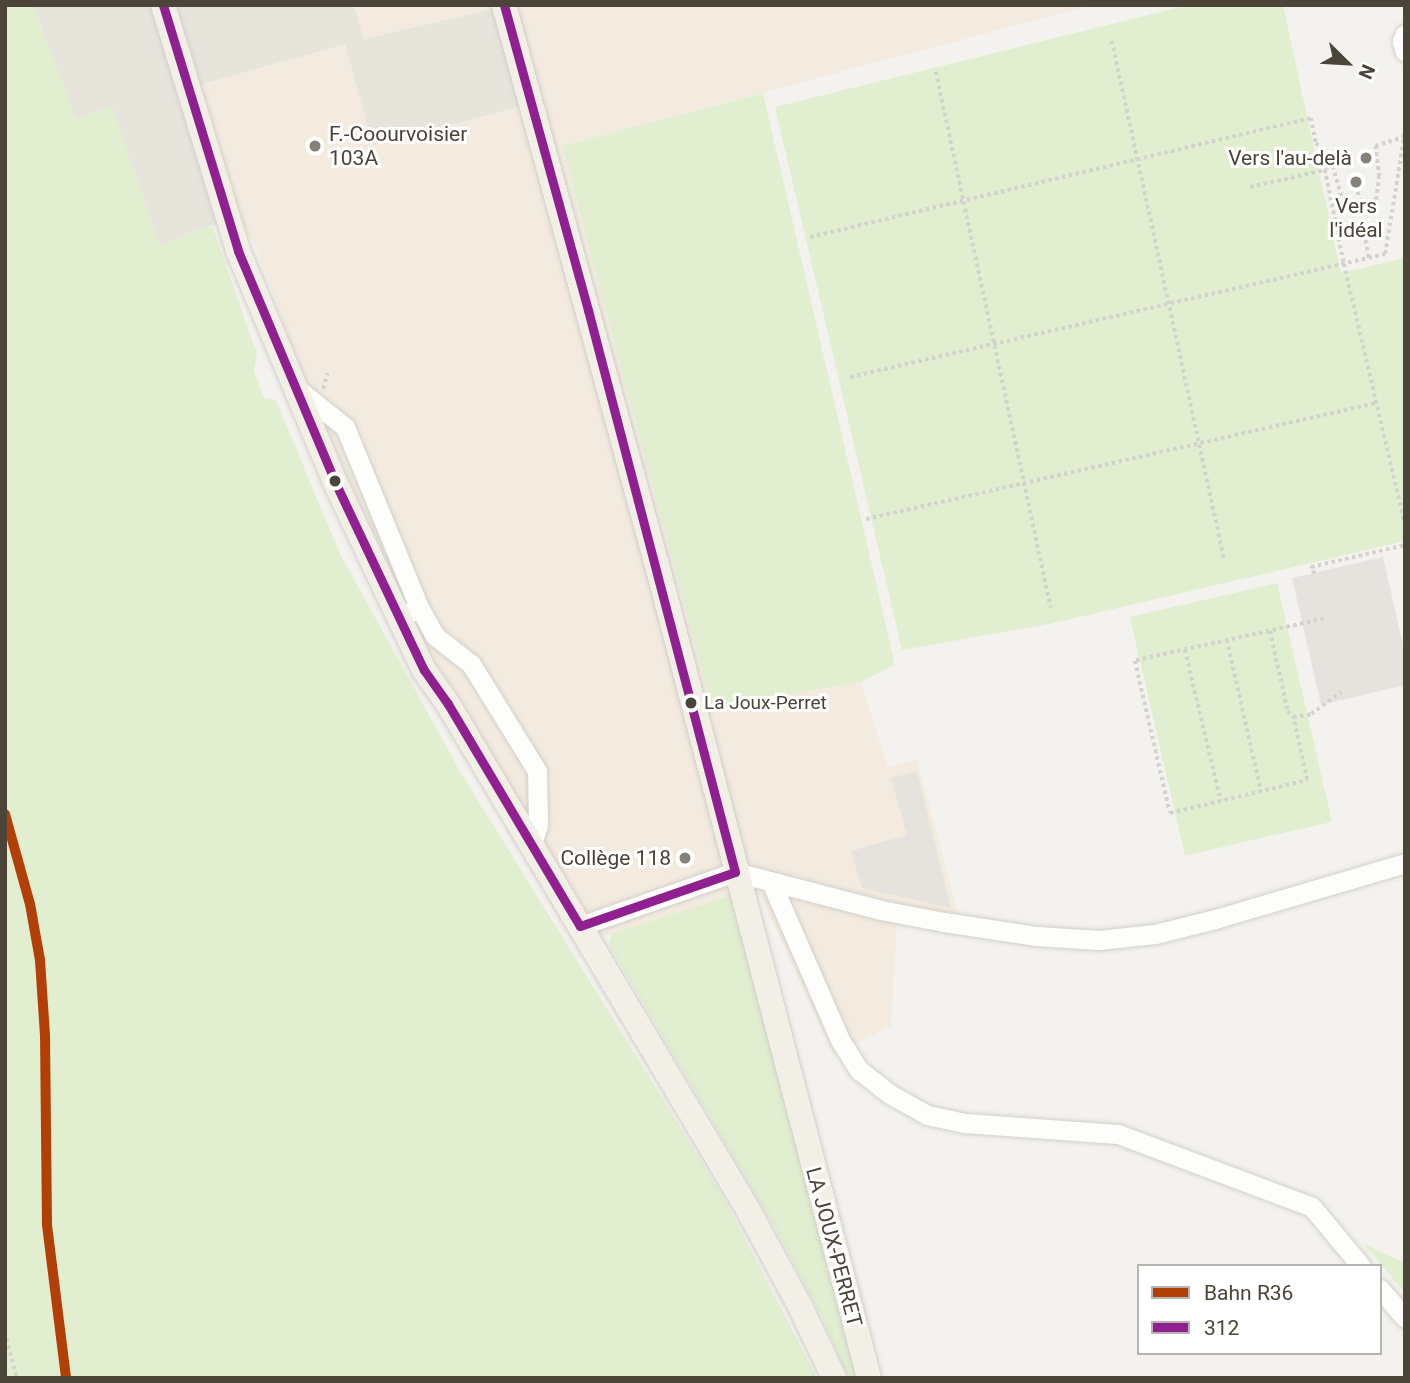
<!DOCTYPE html>
<meta charset="utf-8">
<style>
body{margin:0}
#map{position:relative;width:1410px;height:1383px;overflow:hidden;background:#f4f2ee;font-family:Roboto,sans-serif}
div>[style]{position:absolute}
[style*='--x']{left:calc(var(--x)*1px);top:calc(var(--y)*1px);width:calc(var(--w)*1px);rotate:calc(var(--a)*1deg)}
.residential>*{inset:0;background:#e7e4dc}
.commercial>*{inset:0;background:#f3ebdf}
.green>*{inset:0;background:#e1eecf;transform-origin:0 0}
.parking>*{inset:0;background:#e6e3df}
.path>*{height:3.5px;margin-top:-1.75px;transform-origin:0;background:repeating-linear-gradient(90deg,#d3d2cc 0 3.5px,transparent 0 7px)}
.roads{filter:drop-shadow(0 0 2px #d2d0cb) drop-shadow(0 0 2px #d2d0cb)}
.minor>*{height:19px;margin:-9.5px;padding:0 9.5px;transform-origin:9.5px;border-radius:9.5px;background:#fdfdfc}
.major>*{height:24px;margin:-12px;padding:0 12px;transform-origin:12px;border-radius:12px;background:#f2efe6}
.bus-1>*{height:9px;margin:-4.5px;padding:0 4.5px;transform-origin:4.5px;border-radius:4.5px;background:#901f90}
.rail-1>*{height:10px;margin:-5px;padding:0 5px;transform-origin:5px;border-radius:5px;background:#b23f06}
.dots>*{width:19px;height:19px;translate:-50% -50%;box-sizing:border-box;border:4px solid #fff;border-radius:50%}
span{translate:-50% -50%;white-space:nowrap;text-align:center;line-height:1.15;-webkit-text-stroke:6px #fff;paint-order:stroke}
.bus-label{font-size:19px;color:#4b4439}
.left{translate:0 -50%;text-align:left}
.poi-label{font-size:21px;color:#4b4439}
.right{translate:-100% -50%;text-align:right}
.street-label{font-size:21px;color:#4b4439}
.frame{position:absolute;inset:0;border:7px solid #4b4439;pointer-events:none}
.legend{position:absolute;left:1137px;top:1264px;width:245px;height:91px;box-sizing:border-box;background:#fff;border:2px solid #b7b4b0;margin:0;padding:9px 12px;list-style:none;font-size:21px;color:#4b4439}
.legend li{display:flex;align-items:center;gap:14px;height:35px}
.legend b{width:35px;border:2px solid #b7b4b0}
.north{position:absolute;left:1312px;top:28px;width:70px;height:70px;-webkit-text-stroke:5px #fff;paint-order:stroke;rotate:114deg;font-size:19px;font-weight:700;line-height:28px;text-align:center;color:#4b4439}
.north::after{content:'';display:block;margin:auto;width:24px;height:32px;background:#4b4439;clip-path:polygon(50% 0,100% 100%,50% 72%,0 100%)}
</style>
<div id="map">
<div class="residential">
<div style="clip-path:polygon(33px 5px,354px 5px,364px 39px,492px 9px,522px 106px,372px 146px,345px 44px,238px 216px,159px 245px,112px 107px,76px 119px)"></div>
</div>
<div class="commercial">
<div style="clip-path:polygon(354px 5px,1092px 5px,562px 146px,712px 707px,861px 682px,888px 767px,917px 759px,963px 932px,897px 921px,891px 1026px,833px 1054px,757px 887px,602px 937px,583px 912px,419px 638px,318px 415px,255px 244px,238px 216px,195px 86px,345px 44px,373px 146px,522px 106px,492px 9px,364px 39px)"></div>
</div>
<div class="green">
<div style="clip-path:polygon(5px 5px,33px 5px,76px 119px,112px 107px,159px 245px,212px 226px,257px 354px,254px 371px,264px 398px,276px 400px,339px 552px,461px 773px,722px 1195px,817px 1378px,5px 1378px)"></div>
<div style="clip-path:polygon(1189px 5px,1283px 5px,1341px 273px,1405px 258px,1405px 541px,1049px 624px,902px 650px,775px 107px)"></div>
<div style="clip-path:polygon(763px 93px,895px 665px,861px 682px,712px 707px,562px 146px)"></div>
<div style="left:1277px;top:583px;width:245px;height:151px;rotate:77deg"></div>
<div style="clip-path:polygon(732px 895px,857px 1378px,848px 1378px,822px 1317px,774px 1226px,609px 945px,611px 934px)"></div>
<div style="clip-path:polygon(1364px 1244px,1405px 1263px,1405px 1293px)"></div>
</div>
<div class="parking">
<div style="clip-path:polygon(1383px 557px,1405px 654px,1405px 685px,1321px 705px,1292px 578px)"></div>
<div style="clip-path:polygon(917px 771px,951px 908px,862px 888px,851px 851px,907px 835px,891px 778px)"></div>
</div>
<div class="path">
<div style="--x:1112;--y:41;--w:529;--a:77.78"></div>
<div style="--x:936;--y:72;--w:548;--a:77.89"></div>
<div style="--x:1325;--y:167;--w:8;--a:-7"></div>
<div style="--x:1333;--y:166;--w:41;--a:74.2"></div>
<div style="--x:1344;--y:205;--w:32;--a:-9"></div>
<div style="--x:1376;--y:200;--w:23;--a:-83"></div>
<div style="--x:1379;--y:177;--w:31;--a:-97"></div>
<div style="--x:1375;--y:146;--w:29;--a:-18"></div>
<div style="--x:1357;--y:185;--w:74;--a:80.7"></div>
<div style="--x:1250;--y:187;--w:77;--a:-12.8"></div>
<div style="--x:810;--y:237;--w:515;--a:-13.36"></div>
<div style="--x:1311;--y:118;--w:25;--a:79"></div>
<div style="--x:1316;--y:143;--w:8;--a:50"></div>
<div style="--x:1321;--y:149;--w:117;--a:78.7"></div>
<div style="--x:1344;--y:264;--w:268;--a:76.8"></div>
<div style="--x:850;--y:377;--w:549;--a:-12.95"></div>
<div style="--x:1385;--y:254;--w:126;--a:-80.8"></div>
<div style="--x:323;--y:389;--w:16;--a:-75"></div>
<div style="--x:866;--y:519;--w:523;--a:-12.81"></div>
<div style="--x:1314;--y:574;--w:8;--a:-113"></div>
<div style="--x:1311;--y:567;--w:97;--a:-13.2"></div>
<div style="--x:1324;--y:619;--w:194;--a:167.5"></div>
<div style="--x:1135;--y:661;--w:156;--a:77"></div>
<div style="--x:1170;--y:813;--w:141;--a:-13.5"></div>
<div style="--x:1307;--y:780;--w:65;--a:-102.5"></div>
<div style="--x:1293;--y:717;--w:18;--a:-9"></div>
<div style="--x:1311;--y:714;--w:37;--a:-36"></div>
<div style="--x:1270;--y:631;--w:82;--a:77.3"></div>
<div style="--x:1288;--y:711;--w:8;--a:50"></div>
<div style="--x:1227;--y:640;--w:155;--a:77.3"></div>
<div style="--x:1185;--y:650;--w:155;--a:76.6"></div>
<div style="--x:5;--y:1332;--w:48;--a:75.4"></div>
</div>
<div class="roads">
<div class="minor">
<div style="--x:1405;--y:34;--w:8;--a:113"></div>
<div style="--x:1402;--y:41;--w:11;--a:75"></div>
<div style="--x:295;--y:387;--w:64;--a:38.7"></div>
<div style="--x:345;--y:427;--w:195;--a:67.7"></div>
<div style="--x:419;--y:607;--w:21;--a:149"></div>
<div style="--x:419;--y:607;--w:33;--a:61"></div>
<div style="--x:435;--y:636;--w:46;--a:37.9"></div>
<div style="--x:471;--y:664;--w:126;--a:58.3"></div>
<div style="--x:537;--y:771;--w:54;--a:88.9"></div>
<div style="--x:538;--y:825;--w:22;--a:108"></div>
<div style="--x:771;--y:882;--w:172;--a:66.4"></div>
<div style="--x:840;--y:1040;--w:36;--a:58"></div>
<div style="--x:859;--y:1070;--w:37;--a:38"></div>
<div style="--x:888;--y:1093;--w:45;--a:29.4"></div>
<div style="--x:927;--y:1115;--w:39;--a:12"></div>
<div style="--x:965;--y:1123;--w:153;--a:4.1"></div>
<div style="--x:1118;--y:1134;--w:207;--a:20.6"></div>
<div style="--x:1312;--y:1207;--w:77;--a:50.3"></div>
<div style="--x:580;--y:926;--w:164;--a:-19.2"></div>
<div style="--x:735;--y:872;--w:151;--a:14.6"></div>
<div style="--x:881;--y:910;--w:64;--a:10.8"></div>
<div style="--x:944;--y:922;--w:94;--a:8.6"></div>
<div style="--x:1037;--y:936;--w:62;--a:3.7"></div>
<div style="--x:1099;--y:940;--w:56;--a:-6.1"></div>
<div style="--x:1155;--y:934;--w:62;--a:-14"></div>
<div style="--x:1215;--y:919;--w:198;--a:-16.4"></div>
<div style="--x:1380;--y:1289;--w:38;--a:49"></div>
</div>
<div class="major">
<div style="--x:163;--y:5;--w:257;--a:73"></div>
<div style="--x:238;--y:251;--w:251;--a:67.2"></div>
<div style="--x:335;--y:482;--w:208;--a:64.7"></div>
<div style="--x:424;--y:670;--w:42;--a:54.8"></div>
<div style="--x:448;--y:704;--w:586;--a:59.32"></div>
<div style="--x:747;--y:1208;--w:111;--a:61.6"></div>
<div style="--x:800;--y:1306;--w:80;--a:64.7"></div>
<div style="--x:504;--y:5;--w:596;--a:74.73"></div>
<div style="--x:661;--y:580;--w:825;--a:75.39"></div>
</div>
</div>
<div class="bus-1">
<div style="--x:163;--y:5;--w:257;--a:73"></div>
<div style="--x:238;--y:251;--w:251;--a:67.2"></div>
<div style="--x:335;--y:482;--w:208;--a:64.7"></div>
<div style="--x:424;--y:670;--w:42;--a:54.8"></div>
<div style="--x:448;--y:704;--w:258;--a:59.3"></div>
<div style="--x:580;--y:926;--w:164;--a:-19.2"></div>
<div style="--x:735;--y:872;--w:581;--a:-104.66"></div>
<div style="--x:588;--y:310;--w:316;--a:-105.4"></div>
</div>
<div class="rail-1">
<div style="--x:5;--y:814;--w:93;--a:74.5"></div>
<div style="--x:30;--y:904;--w:57;--a:79.9"></div>
<div style="--x:40;--y:960;--w:75;--a:86.2"></div>
<div style="--x:45;--y:1035;--w:190;--a:89.4"></div>
<div style="--x:47;--y:1225;--w:154;--a:82.9"></div>
</div>
<div class="dots">
<div style="left:315px;top:146px;background:#868178"></div>
<div style="left:1366px;top:158px;background:#868178"></div>
<div style="left:1356px;top:182px;background:#868178"></div>
<div style="left:335px;top:481px;background:#4b4439"></div>
<div style="left:691px;top:703px;background:#4b4439"></div>
<div style="left:685px;top:858px;background:#868178"></div>
</div>
<div class="bus-label">
<span class="left" style="left:704px;top:703px">La Joux-Perret</span>
</div>
<div class="poi-label">
<span class="left" style="left:329px;top:146px">F.-Coourvoisier<br>103A</span>
<span class="right" style="left:1352px;top:158px">Vers l'au-delà</span>
<span style="left:1356px;top:218px">Vers<br>l'idéal</span>
<span class="right" style="left:671px;top:858px">Collège 118</span>
</div>
<div class="street-label">
<span style="left:834px;top:1247px;rotate:75deg">LA JOUX-PERRET</span>
</div>
<div class="frame"></div>
<ul class="legend">
<li><b style="height:9px;background:#b23f06"></b>Bahn R36</li>
<li><b style="height:9px;background:#901f90"></b>312</li>
</ul>
<div class="north">N</div>
</div>
